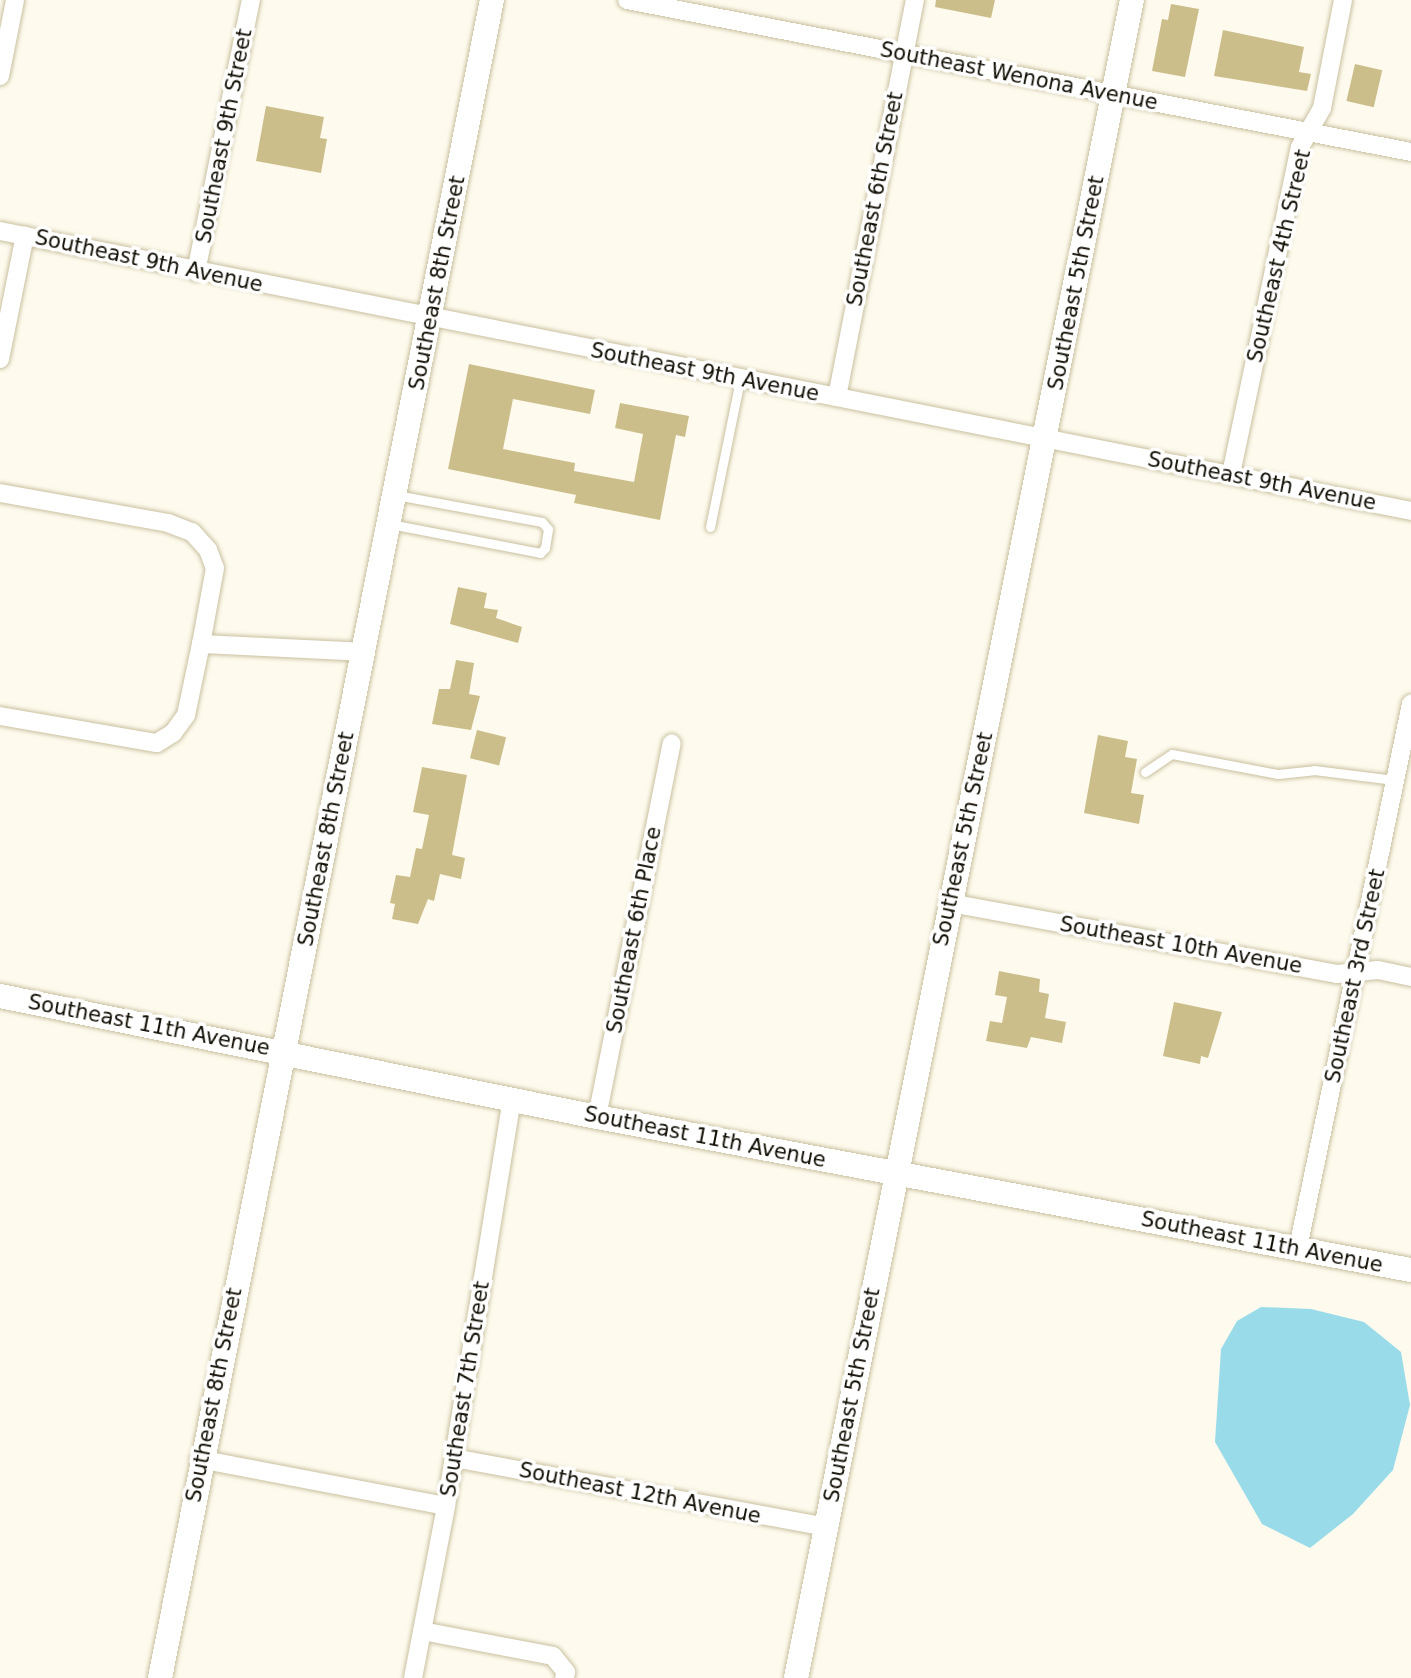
<!DOCTYPE html>
<style>
body{margin:0}
#map{position:relative;width:1411px;height:1678px;overflow:hidden;background:#fefbee;font-family:"DejaVu Sans",sans-serif}
div>[style]{position:absolute}
[style*='--x']{left:calc(var(--x)*1px);top:calc(var(--y)*1px);width:calc(var(--w)*1px);rotate:calc(var(--a)*1deg)}
.water>*{inset:0;background:#9adbea}
.building>*{inset:0;background:#ccbe8b;transform-origin:0 0}
.roads{filter:drop-shadow(0 0 2px #c9c0a0) drop-shadow(0 0 2px #c9c0a0)}
.lane>*{height:9px;margin:-4.5px;padding:0 4.5px;transform-origin:4.5px;border-radius:4.5px;background:#fff}
.street>*{height:18px;margin:-9px;padding:0 9px;transform-origin:9px;border-radius:9px;background:#fff}
.secondary>*{height:24px;margin:-12px;padding:0 12px;transform-origin:12px;border-radius:12px;background:#fff}
span{translate:-50% -50%;white-space:nowrap;text-align:center;line-height:1.15;-webkit-text-stroke:7px #fff;paint-order:stroke}
.street-label{font-size:21px;color:#100d03}
</style>
<div id="map">
<div class="water">
<div style="clip-path:polygon(1261px 1307px,1311px 1309px,1364px 1322px,1401px 1352px,1410px 1405px,1393px 1470px,1353px 1514px,1310px 1548px,1262px 1524px,1215px 1442px,1221px 1349px,1237px 1321px)"></div>
</div>
<div class="building">
<div style="clip-path:polygon(936px 0,995px 0,991px 18px,935px 7px)"></div>
<div style="clip-path:polygon(1171px 4px,1199px 9px,1185px 77px,1152px 71px,1162px 19px,1168px 20px)"></div>
<div style="clip-path:polygon(1223px 30px,1304px 47px,1299px 72px,1311px 74px,1307px 91px,1214px 76px)"></div>
<div style="left:1355px;top:64px;width:28px;height:38px;rotate:13deg"></div>
<div style="clip-path:polygon(266px 106px,324px 117px,320px 138px,327px 139px,321px 173px,256px 161px)"></div>
<div style="clip-path:polygon(469px 364px,595px 390px,590px 414px,513px 399px,503px 449px,575px 463px,574px 471px,634px 482px,643px 434px,615px 428px,620px 403px,689px 416px,685px 437px,676px 435px,660px 520px,574px 503px,576px 495px,448px 469px)"></div>
<div style="clip-path:polygon(458px 587px,487px 593px,484px 608px,498px 610px,496px 618px,522px 627px,518px 643px,450px 624px)"></div>
<div style="clip-path:polygon(456px 660px,474px 663px,469px 694px,480px 696px,471px 730px,432px 724px,439px 689px,450px 689px)"></div>
<div style="left:477px;top:730px;width:30px;height:29px;rotate:14deg"></div>
<div style="clip-path:polygon(1098px 735px,1128px 741px,1125px 757px,1137px 759px,1131px 793px,1144px 795px,1139px 824px,1084px 813px)"></div>
<div style="clip-path:polygon(422px 767px,467px 775px,452px 855px,465px 858px,461px 879px,440px 874px,434px 901px,428px 899px,418px 924px,392px 919px,395px 904px,390px 903px,396px 875px,410px 877px,416px 848px,422px 849px,429px 815px,413px 812px)"></div>
<div style="clip-path:polygon(999px 971px,1040px 979px,1039px 992px,1049px 994px,1045px 1018px,1066px 1022px,1062px 1043px,1031px 1037px,1027px 1048px,986px 1041px,990px 1021px,1002px 1023px,1007px 997px,995px 995px)"></div>
<div style="clip-path:polygon(1174px 1002px,1222px 1012px,1208px 1058px,1201px 1056px,1200px 1064px,1163px 1056px)"></div>
</div>
<div class="roads">
<div class="lane">
<div style="--x:390;--y:524;--w:153;--a:10.9"></div>
<div style="--x:540;--y:553;--w:7;--a:-45"></div>
<div style="--x:545;--y:548;--w:19;--a:-81"></div>
<div style="--x:548;--y:529;--w:9;--a:-131"></div>
<div style="--x:542;--y:522;--w:147;--a:-169.5"></div>
<div style="--x:710;--y:527;--w:151;--a:-78.5"></div>
<div style="--x:1145;--y:772;--w:32;--a:-34"></div>
<div style="--x:1172;--y:754;--w:108;--a:10.7"></div>
<div style="--x:1278;--y:774;--w:36;--a:-6"></div>
<div style="--x:1314;--y:770;--w:81;--a:7.1"></div>
</div>
<div class="street">
<div style="--x:627;--y:0;--w:799;--a:10.97"></div>
<div style="--x:0;--y:76;--w:77;--a:-78.8"></div>
<div style="--x:0;--y:231;--w:1439;--a:11.22"></div>
<div style="--x:196;--y:272;--w:278;--a:-78.6"></div>
<div style="--x:0;--y:359;--w:126;--a:-78.6"></div>
<div style="--x:837;--y:397;--w:405;--a:-78.9"></div>
<div style="--x:1231;--y:474;--w:334;--a:-78.1"></div>
<div style="--x:1300;--y:147;--w:45;--a:-60.6"></div>
<div style="--x:1322;--y:108;--w:110;--a:-79"></div>
<div style="--x:0;--y:493;--w:171;--a:10.1"></div>
<div style="--x:168;--y:523;--w:26;--a:21"></div>
<div style="--x:192;--y:532;--w:24;--a:48"></div>
<div style="--x:208;--y:550;--w:19;--a:69"></div>
<div style="--x:215;--y:568;--w:77;--a:100.4"></div>
<div style="--x:0;--y:716;--w:159;--a:9.8"></div>
<div style="--x:157;--y:743;--w:19;--a:-32"></div>
<div style="--x:173;--y:733;--w:22;--a:-54"></div>
<div style="--x:186;--y:715;--w:73;--a:-78.1"></div>
<div style="--x:201;--y:644;--w:162;--a:2.8"></div>
<div style="--x:950;--y:903;--w:393;--a:10.4"></div>
<div style="--x:1337;--y:974;--w:41;--a:-5.6"></div>
<div style="--x:1378;--y:970;--w:34;--a:12"></div>
<div style="--x:597;--y:1117;--w:381;--a:-78.7"></div>
<div style="--x:1298;--y:1248;--w:556;--a:-78.27"></div>
<div style="--x:454;--y:1458;--w:377;--a:10.5"></div>
<div style="--x:199;--y:1459;--w:251;--a:10.8"></div>
<div style="--x:422;--y:1631;--w:133;--a:10.8"></div>
<div style="--x:553;--y:1656;--w:21;--a:51"></div>
<div style="--x:566;--y:1672;--w:6;--a:108"></div>
<div style="--x:413;--y:1678;--w:175;--a:-79.1"></div>
<div style="--x:446;--y:1506;--w:411;--a:-80.8"></div>
</div>
<div class="secondary">
<div style="--x:0;--y:996;--w:609;--a:11.46"></div>
<div style="--x:597;--y:1117;--w:828;--a:10.65"></div>
<div style="--x:160;--y:1678;--w:1711;--a:-78.81"></div>
<div style="--x:796;--y:1678;--w:1711;--a:-78.68"></div>
</div>
</div>
<div class="street-label">
<span style="left:1019px;top:76px;rotate:11deg">Southeast Wenona Avenue</span>
<span style="left:224px;top:136px;rotate:-79deg">Southeast 9th Street</span>
<span style="left:875px;top:199px;rotate:-79deg">Southeast 6th Street</span>
<span style="left:1279px;top:256px;rotate:-77deg">Southeast 4th Street</span>
<span style="left:149px;top:261px;rotate:12deg">Southeast 9th Avenue</span>
<span style="left:437px;top:283px;rotate:-79deg">Southeast 8th Street</span>
<span style="left:1076px;top:283px;rotate:-79deg">Southeast 5th Street</span>
<span style="left:705px;top:372px;rotate:11deg">Southeast 9th Avenue</span>
<span style="left:1262px;top:481px;rotate:11deg">Southeast 9th Avenue</span>
<span style="left:326px;top:839px;rotate:-79deg">Southeast 8th Street</span>
<span style="left:963px;top:839px;rotate:-78deg">Southeast 5th Street</span>
<span style="left:634px;top:930px;rotate:-79deg">Southeast 6th Place</span>
<span style="left:1181px;top:945px;rotate:10deg">Southeast 10th Avenue</span>
<span style="left:1355px;top:976px;rotate:-78deg">Southeast 3rd Street</span>
<span style="left:149px;top:1025px;rotate:11deg">Southeast 11th Avenue</span>
<span style="left:705px;top:1137px;rotate:11deg">Southeast 11th Avenue</span>
<span style="left:1262px;top:1242px;rotate:11deg">Southeast 11th Avenue</span>
<span style="left:465px;top:1389px;rotate:-81deg">Southeast 7th Street</span>
<span style="left:214px;top:1395px;rotate:-79deg">Southeast 8th Street</span>
<span style="left:852px;top:1395px;rotate:-79deg">Southeast 5th Street</span>
<span style="left:640px;top:1493px;rotate:11deg">Southeast 12th Avenue</span>
</div>
</div>
